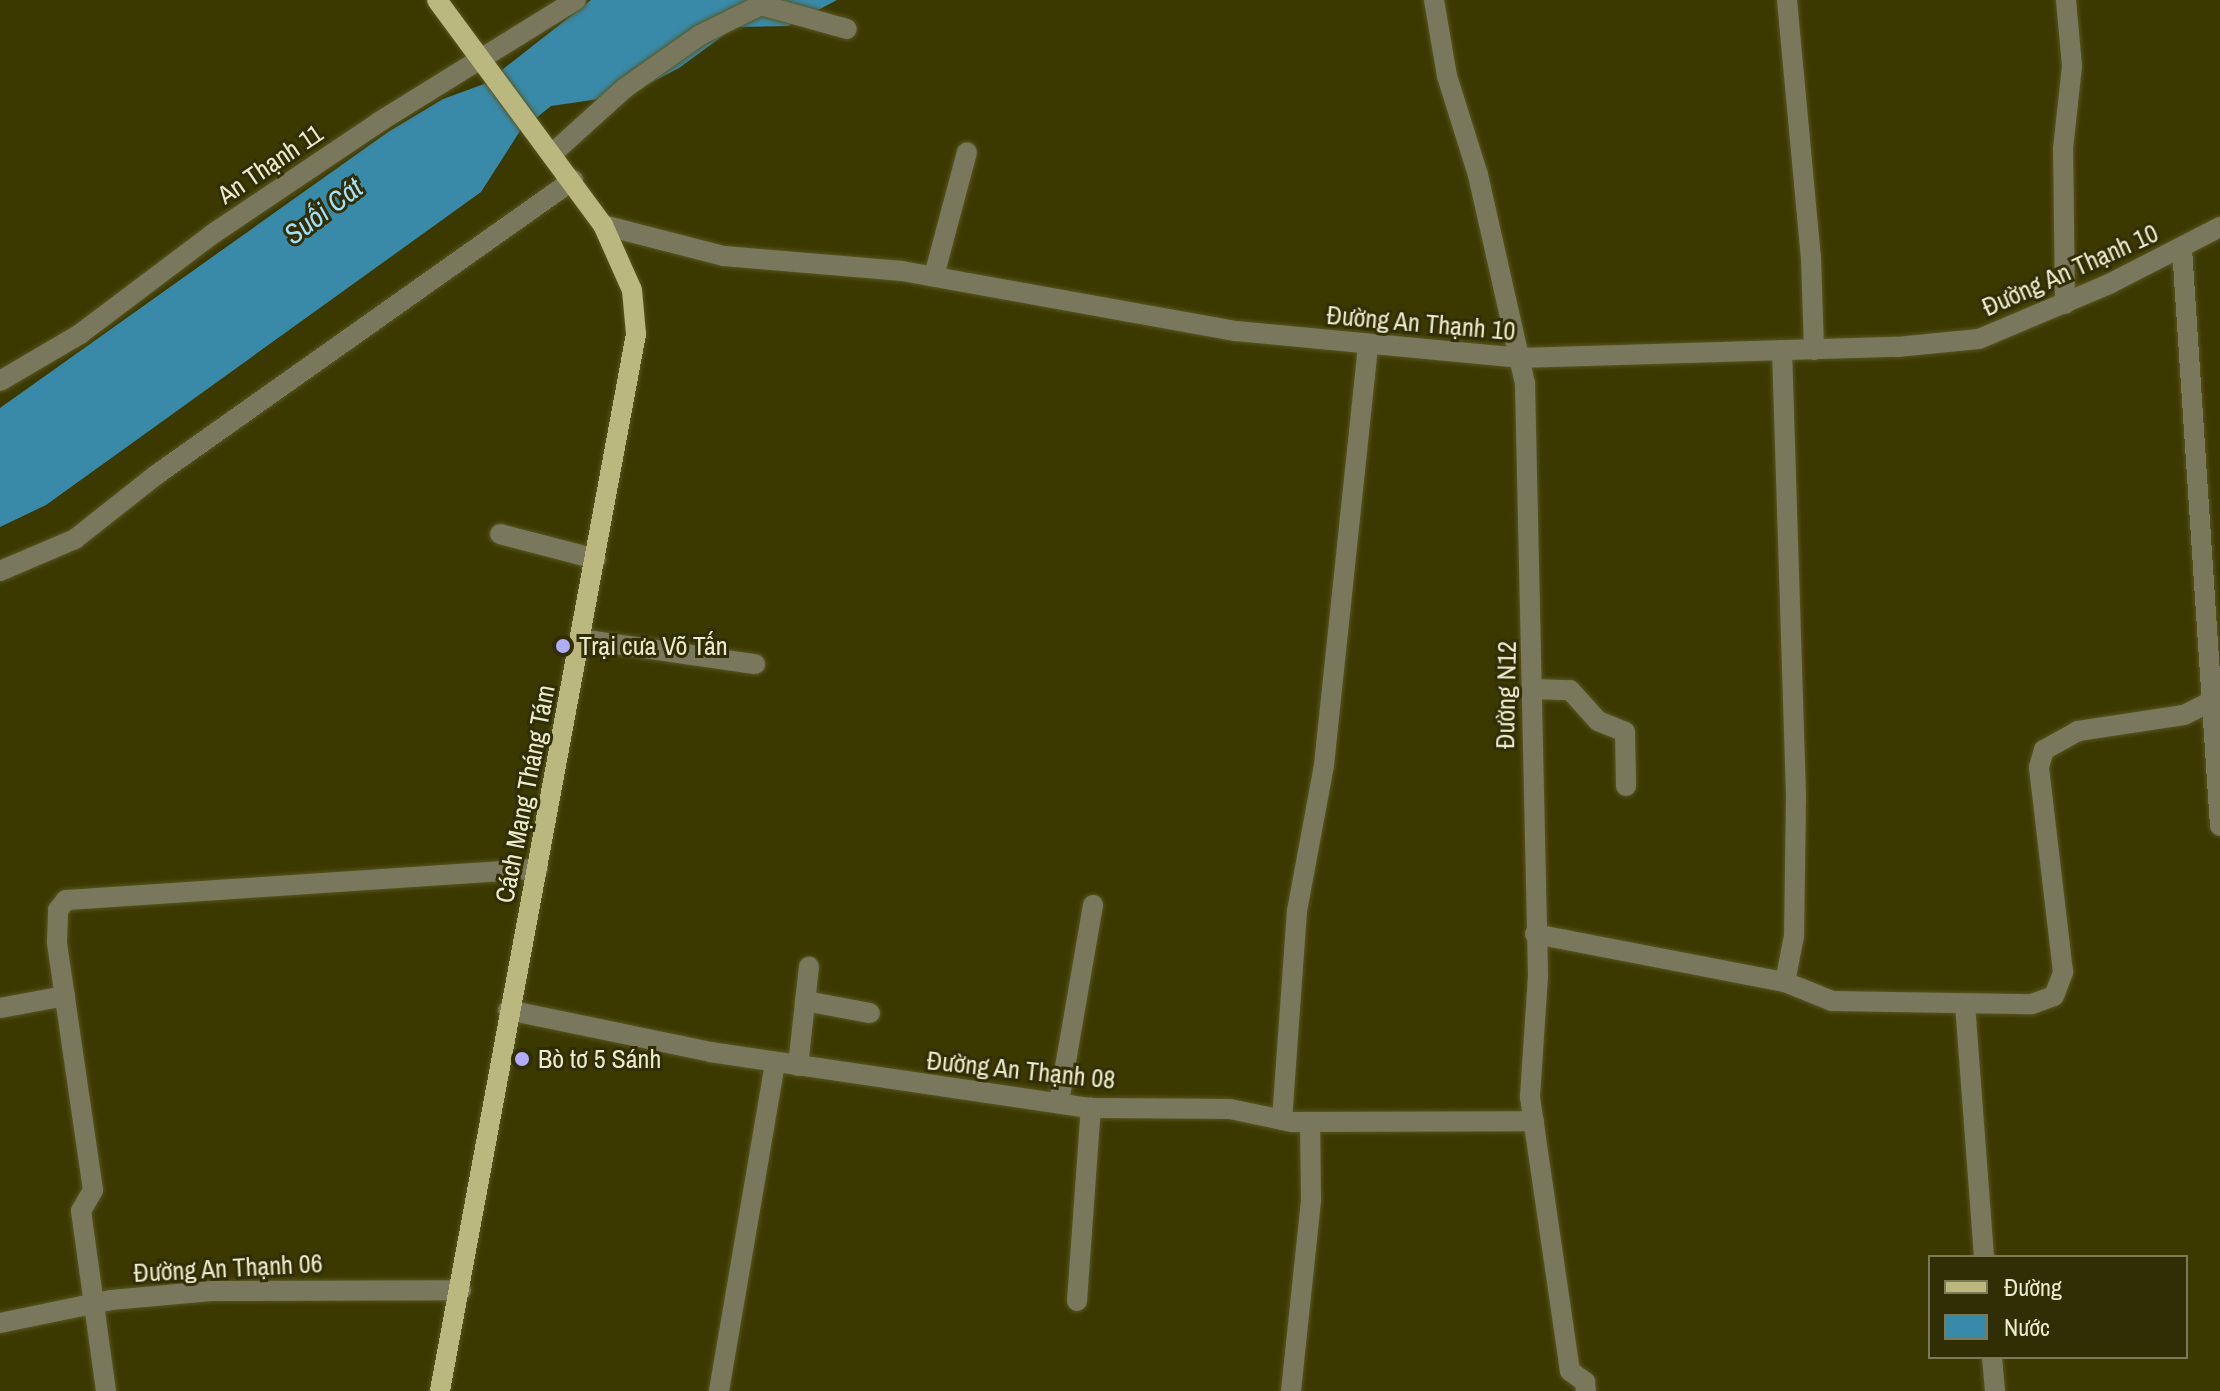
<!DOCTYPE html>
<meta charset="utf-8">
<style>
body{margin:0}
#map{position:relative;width:2220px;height:1391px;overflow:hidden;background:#3c3900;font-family:"Archivo Narrow",sans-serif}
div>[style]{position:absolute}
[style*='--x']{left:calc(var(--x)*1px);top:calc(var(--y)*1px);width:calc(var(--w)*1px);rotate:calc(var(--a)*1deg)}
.water>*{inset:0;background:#398aa9}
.roads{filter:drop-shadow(0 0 2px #585521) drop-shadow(0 0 2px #585521)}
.minor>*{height:20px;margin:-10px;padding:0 10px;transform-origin:10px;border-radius:10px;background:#79785c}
.major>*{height:20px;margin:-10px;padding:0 10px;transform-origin:10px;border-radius:10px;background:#bab87e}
.dots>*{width:22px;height:22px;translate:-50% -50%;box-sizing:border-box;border:4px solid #312e05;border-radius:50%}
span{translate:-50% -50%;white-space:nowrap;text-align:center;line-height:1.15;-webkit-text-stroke:6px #312e05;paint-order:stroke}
.street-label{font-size:26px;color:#ebebcf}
.poi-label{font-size:26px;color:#ebebcf}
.left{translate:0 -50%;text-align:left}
.water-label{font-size:28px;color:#a2e0fa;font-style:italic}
.legend{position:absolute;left:1928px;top:1255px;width:260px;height:104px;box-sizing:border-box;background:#312e05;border:2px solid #7b7a56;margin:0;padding:10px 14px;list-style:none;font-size:24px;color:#ebebcf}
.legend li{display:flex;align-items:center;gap:16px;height:40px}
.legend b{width:40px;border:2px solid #7b7a56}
</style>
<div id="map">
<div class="water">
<div style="clip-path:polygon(591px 0,837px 0,788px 26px,735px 27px,679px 68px,627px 95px,551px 106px,520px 131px,481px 192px,46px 505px,0 527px,0 408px,388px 132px,443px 99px,484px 84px)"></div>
</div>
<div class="roads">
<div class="minor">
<div style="--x:1434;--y:0;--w:77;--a:80.3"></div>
<div style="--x:1447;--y:76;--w:104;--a:72.6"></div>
<div style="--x:1478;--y:175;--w:213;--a:77.3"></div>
<div style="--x:1525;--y:383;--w:593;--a:88.74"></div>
<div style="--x:1538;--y:976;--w:121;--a:93.8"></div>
<div style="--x:1530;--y:1097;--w:277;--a:81.7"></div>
<div style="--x:1570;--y:1371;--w:19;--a:36"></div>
<div style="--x:1585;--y:1382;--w:9;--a:84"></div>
<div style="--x:1787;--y:0;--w:259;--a:84.7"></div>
<div style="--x:1811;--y:258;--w:92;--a:88.1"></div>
<div style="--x:553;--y:153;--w:97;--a:-42.1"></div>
<div style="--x:625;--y:88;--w:92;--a:-35.2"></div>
<div style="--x:700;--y:35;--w:68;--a:-26.2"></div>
<div style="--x:761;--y:5;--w:89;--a:15.6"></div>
<div style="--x:603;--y:225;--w:125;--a:14.4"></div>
<div style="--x:724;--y:256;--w:179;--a:4.8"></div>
<div style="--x:902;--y:271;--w:339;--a:10.2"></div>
<div style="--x:1236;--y:331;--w:284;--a:5.4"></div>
<div style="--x:1519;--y:358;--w:378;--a:-1.7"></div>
<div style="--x:1897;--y:347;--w:82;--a:-5.6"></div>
<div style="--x:1979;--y:339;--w:141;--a:-22.9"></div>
<div style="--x:2109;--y:284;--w:125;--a:-27.2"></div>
<div style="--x:2182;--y:248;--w:579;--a:86.24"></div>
<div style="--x:934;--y:276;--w:128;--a:-75.1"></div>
<div style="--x:2065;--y:304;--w:155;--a:-90.7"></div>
<div style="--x:2063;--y:149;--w:83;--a:-83.8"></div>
<div style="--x:2072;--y:66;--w:66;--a:-95.2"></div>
<div style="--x:1782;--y:350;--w:446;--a:88.2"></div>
<div style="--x:1796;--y:796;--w:140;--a:90.8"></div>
<div style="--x:1794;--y:936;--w:47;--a:101.1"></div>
<div style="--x:0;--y:381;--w:93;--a:-30.4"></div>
<div style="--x:80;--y:334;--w:168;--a:-37"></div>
<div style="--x:214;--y:233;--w:199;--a:-33.9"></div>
<div style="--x:379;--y:122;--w:232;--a:-31.8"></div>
<div style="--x:500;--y:534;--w:99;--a:14.6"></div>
<div style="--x:0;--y:571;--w:82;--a:-23.1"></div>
<div style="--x:75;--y:539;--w:103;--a:-38.3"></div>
<div style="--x:156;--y:475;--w:511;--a:-35.28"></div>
<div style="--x:581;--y:639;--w:176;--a:8.2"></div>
<div style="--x:1532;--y:689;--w:38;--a:2"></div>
<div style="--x:1570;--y:690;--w:42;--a:47.9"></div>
<div style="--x:1598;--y:721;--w:29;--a:22"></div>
<div style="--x:1625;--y:732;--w:54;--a:88.9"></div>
<div style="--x:1535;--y:934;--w:255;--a:10.9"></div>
<div style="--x:1785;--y:982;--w:51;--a:22"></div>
<div style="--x:1832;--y:1001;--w:200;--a:0.9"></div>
<div style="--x:2032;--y:1004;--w:23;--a:-20"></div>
<div style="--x:2054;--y:996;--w:26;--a:-69"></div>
<div style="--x:2063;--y:972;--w:206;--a:-96.7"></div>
<div style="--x:2039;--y:767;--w:18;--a:-74"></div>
<div style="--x:2044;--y:750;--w:39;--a:-29"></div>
<div style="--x:2078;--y:731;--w:107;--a:-8.6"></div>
<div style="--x:2184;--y:715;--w:40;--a:-26.6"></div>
<div style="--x:805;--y:1001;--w:66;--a:10.5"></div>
<div style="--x:1965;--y:1004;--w:254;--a:85.7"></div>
<div style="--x:0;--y:1008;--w:66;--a:-10.5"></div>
<div style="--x:508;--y:1010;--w:206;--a:11.7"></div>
<div style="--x:710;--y:1052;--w:385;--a:8.4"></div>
<div style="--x:1091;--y:1108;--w:139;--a:0.4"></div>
<div style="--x:1230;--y:1109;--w:63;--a:11.8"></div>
<div style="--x:1292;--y:1122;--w:242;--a:-0.2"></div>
<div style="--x:798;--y:1066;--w:100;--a:-83.7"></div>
<div style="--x:1059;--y:1102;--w:200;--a:-80.2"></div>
<div style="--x:1282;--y:1120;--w:210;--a:-85.9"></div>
<div style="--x:1297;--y:911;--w:148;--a:-79.5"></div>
<div style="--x:1324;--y:765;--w:420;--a:-84"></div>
<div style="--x:1077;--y:1301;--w:194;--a:-85.9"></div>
<div style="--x:0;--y:1323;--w:113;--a:-11.7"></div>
<div style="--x:111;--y:1300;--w:101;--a:-5.1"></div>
<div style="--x:212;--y:1291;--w:249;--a:-0.2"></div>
<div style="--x:1992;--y:1357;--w:34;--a:85"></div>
<div style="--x:106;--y:1391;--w:182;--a:-97.9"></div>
<div style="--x:81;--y:1211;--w:24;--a:-60"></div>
<div style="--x:93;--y:1190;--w:251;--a:-98.3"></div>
<div style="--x:57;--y:942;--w:32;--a:-88"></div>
<div style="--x:58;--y:910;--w:13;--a:-51"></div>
<div style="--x:66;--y:900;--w:473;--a:-3.8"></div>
<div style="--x:719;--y:1391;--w:334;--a:-80.3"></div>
<div style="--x:1291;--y:1391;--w:192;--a:-84"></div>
<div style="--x:1311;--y:1200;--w:78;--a:-90.7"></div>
</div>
<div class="major">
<div style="--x:437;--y:0;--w:280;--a:53.6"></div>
<div style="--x:603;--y:225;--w:71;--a:66"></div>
<div style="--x:632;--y:290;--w:44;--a:84.8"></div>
<div style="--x:636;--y:334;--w:1075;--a:100.51"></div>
</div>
</div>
<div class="dots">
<div style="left:563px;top:646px;background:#b1adfa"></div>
<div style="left:522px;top:1059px;background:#b1adfa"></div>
</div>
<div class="street-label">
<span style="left:270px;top:164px;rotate:-34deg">An Thạnh 11</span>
<span style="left:2070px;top:270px;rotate:-24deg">Đường An Thạnh 10</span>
<span style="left:1421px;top:323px;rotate:5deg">Đường An Thạnh 10</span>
<span style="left:1506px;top:695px;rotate:-89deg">Đường N12</span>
<span style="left:525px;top:794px;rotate:-79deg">Cách Mạng Tháng Tám</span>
<span style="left:1021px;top:1070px;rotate:6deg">Đường An Thạnh 08</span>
<span style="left:228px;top:1268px;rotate:-3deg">Đường An Thạnh 06</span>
</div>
<div class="poi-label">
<span class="left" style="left:579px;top:646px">Trại cưa Võ Tấn</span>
<span class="left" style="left:538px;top:1059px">Bò tơ 5 Sánh</span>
</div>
<div class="water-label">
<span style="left:323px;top:211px;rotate:-37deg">Suối Cát</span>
</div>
<ul class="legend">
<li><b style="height:10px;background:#bab87e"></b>Đường</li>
<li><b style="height:22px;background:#398aa9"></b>Nước</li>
</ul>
</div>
